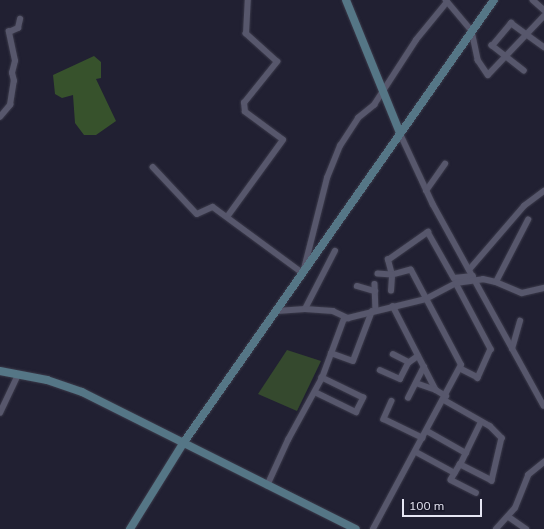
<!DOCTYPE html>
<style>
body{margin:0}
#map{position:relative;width:544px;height:529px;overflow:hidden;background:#212032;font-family:Mulish,sans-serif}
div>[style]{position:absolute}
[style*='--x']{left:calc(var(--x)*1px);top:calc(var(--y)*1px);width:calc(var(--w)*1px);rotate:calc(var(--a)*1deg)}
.green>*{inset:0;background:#35492e}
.forest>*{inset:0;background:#37522c}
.roads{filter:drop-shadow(0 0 1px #3b3a4a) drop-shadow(0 0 1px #3b3a4a)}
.street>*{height:5.5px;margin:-2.75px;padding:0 2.75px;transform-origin:2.75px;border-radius:2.75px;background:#57576c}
.secondary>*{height:8px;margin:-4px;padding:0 4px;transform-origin:4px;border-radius:4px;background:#557686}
span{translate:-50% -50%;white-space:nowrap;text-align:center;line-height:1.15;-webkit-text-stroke:4px #181728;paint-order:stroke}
.scale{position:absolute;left:402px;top:499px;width:80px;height:18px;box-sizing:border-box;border:2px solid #e6e6f3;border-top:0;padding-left:5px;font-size:12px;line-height:14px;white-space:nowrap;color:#e6e6f3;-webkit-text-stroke:3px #181728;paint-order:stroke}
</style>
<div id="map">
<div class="green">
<div style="clip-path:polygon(287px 350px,321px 361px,297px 411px,258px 394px)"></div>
</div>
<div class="forest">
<div style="clip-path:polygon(94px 56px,101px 62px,101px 78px,96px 79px,116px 121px,96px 135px,84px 135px,75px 123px,73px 95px,62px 98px,55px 94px,53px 75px)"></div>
</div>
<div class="roads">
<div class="street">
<div style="--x:446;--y:0;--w:40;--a:50"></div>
<div style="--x:472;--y:31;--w:30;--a:78"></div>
<div style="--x:478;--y:60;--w:18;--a:56"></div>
<div style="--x:488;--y:75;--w:81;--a:-46.5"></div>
<div style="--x:533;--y:0;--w:15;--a:42"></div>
<div style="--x:524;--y:71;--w:41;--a:-142"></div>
<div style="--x:492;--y:46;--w:30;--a:-50"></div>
<div style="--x:511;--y:23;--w:41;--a:36"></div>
<div style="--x:0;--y:117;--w:16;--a:-50"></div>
<div style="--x:10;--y:105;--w:24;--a:-81"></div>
<div style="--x:14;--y:81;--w:8;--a:-104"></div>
<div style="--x:12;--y:73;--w:12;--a:-76"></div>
<div style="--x:15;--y:61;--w:30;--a:-102"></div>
<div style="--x:9;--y:32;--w:10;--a:-24"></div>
<div style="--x:18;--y:28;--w:9;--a:-77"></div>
<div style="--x:400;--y:133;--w:78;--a:65.1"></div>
<div style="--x:433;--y:204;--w:230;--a:61.2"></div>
<div style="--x:153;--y:167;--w:64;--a:46.9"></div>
<div style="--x:197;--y:214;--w:17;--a:-24"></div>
<div style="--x:213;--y:207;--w:112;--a:36.3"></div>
<div style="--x:303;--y:273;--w:98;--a:-75.8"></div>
<div style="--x:327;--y:178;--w:35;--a:-68"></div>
<div style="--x:340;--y:146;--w:33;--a:-57"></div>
<div style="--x:358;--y:118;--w:21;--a:-39"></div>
<div style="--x:374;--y:105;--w:77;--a:-57.1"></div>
<div style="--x:416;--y:40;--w:49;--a:-50.8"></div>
<div style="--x:426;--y:191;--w:33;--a:-55"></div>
<div style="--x:227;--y:217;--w:95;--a:-54"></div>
<div style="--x:283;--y:140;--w:47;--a:-143.6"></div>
<div style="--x:245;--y:112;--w:9;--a:-96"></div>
<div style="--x:244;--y:103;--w:53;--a:-51.2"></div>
<div style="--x:277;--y:62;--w:42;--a:-137.9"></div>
<div style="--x:246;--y:34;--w:34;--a:-87"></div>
<div style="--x:469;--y:270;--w:84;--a:-49.3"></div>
<div style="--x:524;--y:206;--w:25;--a:-37"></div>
<div style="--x:496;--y:282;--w:70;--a:-62.7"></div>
<div style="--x:456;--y:283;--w:75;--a:62.1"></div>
<div style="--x:491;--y:349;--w:32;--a:114"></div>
<div style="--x:478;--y:378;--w:20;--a:-153"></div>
<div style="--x:375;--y:284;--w:26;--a:88"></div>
<div style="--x:357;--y:286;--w:19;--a:16"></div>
<div style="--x:391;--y:291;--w:16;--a:-86"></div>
<div style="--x:392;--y:275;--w:16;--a:-105"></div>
<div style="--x:388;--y:260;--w:49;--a:-35"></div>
<div style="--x:428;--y:232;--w:53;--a:60.5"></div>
<div style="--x:454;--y:278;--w:19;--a:-6"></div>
<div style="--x:393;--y:306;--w:94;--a:62.9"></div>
<div style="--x:436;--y:390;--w:12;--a:31"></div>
<div style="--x:305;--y:309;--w:65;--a:-62.7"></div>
<div style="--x:277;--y:311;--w:28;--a:-4"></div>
<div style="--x:305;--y:309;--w:28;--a:4"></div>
<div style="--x:333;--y:311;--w:17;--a:25"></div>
<div style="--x:512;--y:349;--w:29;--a:-74"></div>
<div style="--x:331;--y:353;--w:23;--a:20"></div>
<div style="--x:353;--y:361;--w:53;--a:-69.2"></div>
<div style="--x:393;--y:354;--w:18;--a:27"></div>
<div style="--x:380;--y:370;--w:22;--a:24"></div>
<div style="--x:400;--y:379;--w:18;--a:-63"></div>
<div style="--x:408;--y:363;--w:12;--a:-35"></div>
<div style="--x:416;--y:383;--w:21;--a:19"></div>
<div style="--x:315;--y:392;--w:46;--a:26"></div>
<div style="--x:356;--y:412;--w:16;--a:-63"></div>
<div style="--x:363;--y:398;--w:46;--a:-154"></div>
<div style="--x:408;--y:398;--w:35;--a:-63"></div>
<div style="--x:444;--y:400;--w:53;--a:29.5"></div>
<div style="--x:490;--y:426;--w:17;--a:45"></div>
<div style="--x:502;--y:438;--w:44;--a:103.1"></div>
<div style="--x:492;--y:481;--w:36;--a:-153"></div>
<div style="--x:460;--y:465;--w:17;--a:121"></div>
<div style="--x:451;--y:480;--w:28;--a:27"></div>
<div style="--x:392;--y:401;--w:20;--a:114"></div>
<div style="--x:384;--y:419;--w:43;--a:26"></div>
<div style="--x:0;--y:413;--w:42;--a:-64.7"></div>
<div style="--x:427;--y:431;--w:45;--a:29.4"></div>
<div style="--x:416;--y:452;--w:44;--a:28.3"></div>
<div style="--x:460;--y:465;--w:48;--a:-64"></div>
<div style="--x:267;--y:486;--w:51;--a:-65.5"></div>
<div style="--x:288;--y:440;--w:71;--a:-61.3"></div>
<div style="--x:322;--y:378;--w:63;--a:-69.6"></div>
<div style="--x:344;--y:319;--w:84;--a:-13.7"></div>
<div style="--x:426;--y:299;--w:34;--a:-28"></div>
<div style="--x:456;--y:283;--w:27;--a:-8"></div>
<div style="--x:483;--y:279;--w:13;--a:13"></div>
<div style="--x:496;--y:282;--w:28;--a:23"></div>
<div style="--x:522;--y:293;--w:23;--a:-13"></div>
<div style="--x:509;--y:517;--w:21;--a:35"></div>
<div style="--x:373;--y:529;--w:186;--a:-61.8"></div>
<div style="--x:461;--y:365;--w:107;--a:-117.8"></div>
<div style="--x:411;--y:270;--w:20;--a:165"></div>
<div style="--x:392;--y:275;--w:14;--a:-176"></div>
<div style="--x:496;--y:529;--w:28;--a:-48"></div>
<div style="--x:515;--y:508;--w:35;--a:-68"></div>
<div style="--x:528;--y:475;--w:21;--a:-39"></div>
</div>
<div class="secondary">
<div style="--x:346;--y:0;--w:144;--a:67.9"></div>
<div style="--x:0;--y:371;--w:48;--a:10.8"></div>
<div style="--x:47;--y:380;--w:37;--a:19"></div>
<div style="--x:82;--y:392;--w:306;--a:26.6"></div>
<div style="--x:130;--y:529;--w:102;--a:-58.2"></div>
<div style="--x:184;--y:442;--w:540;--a:-54.96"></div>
</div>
</div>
<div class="scale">100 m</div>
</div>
